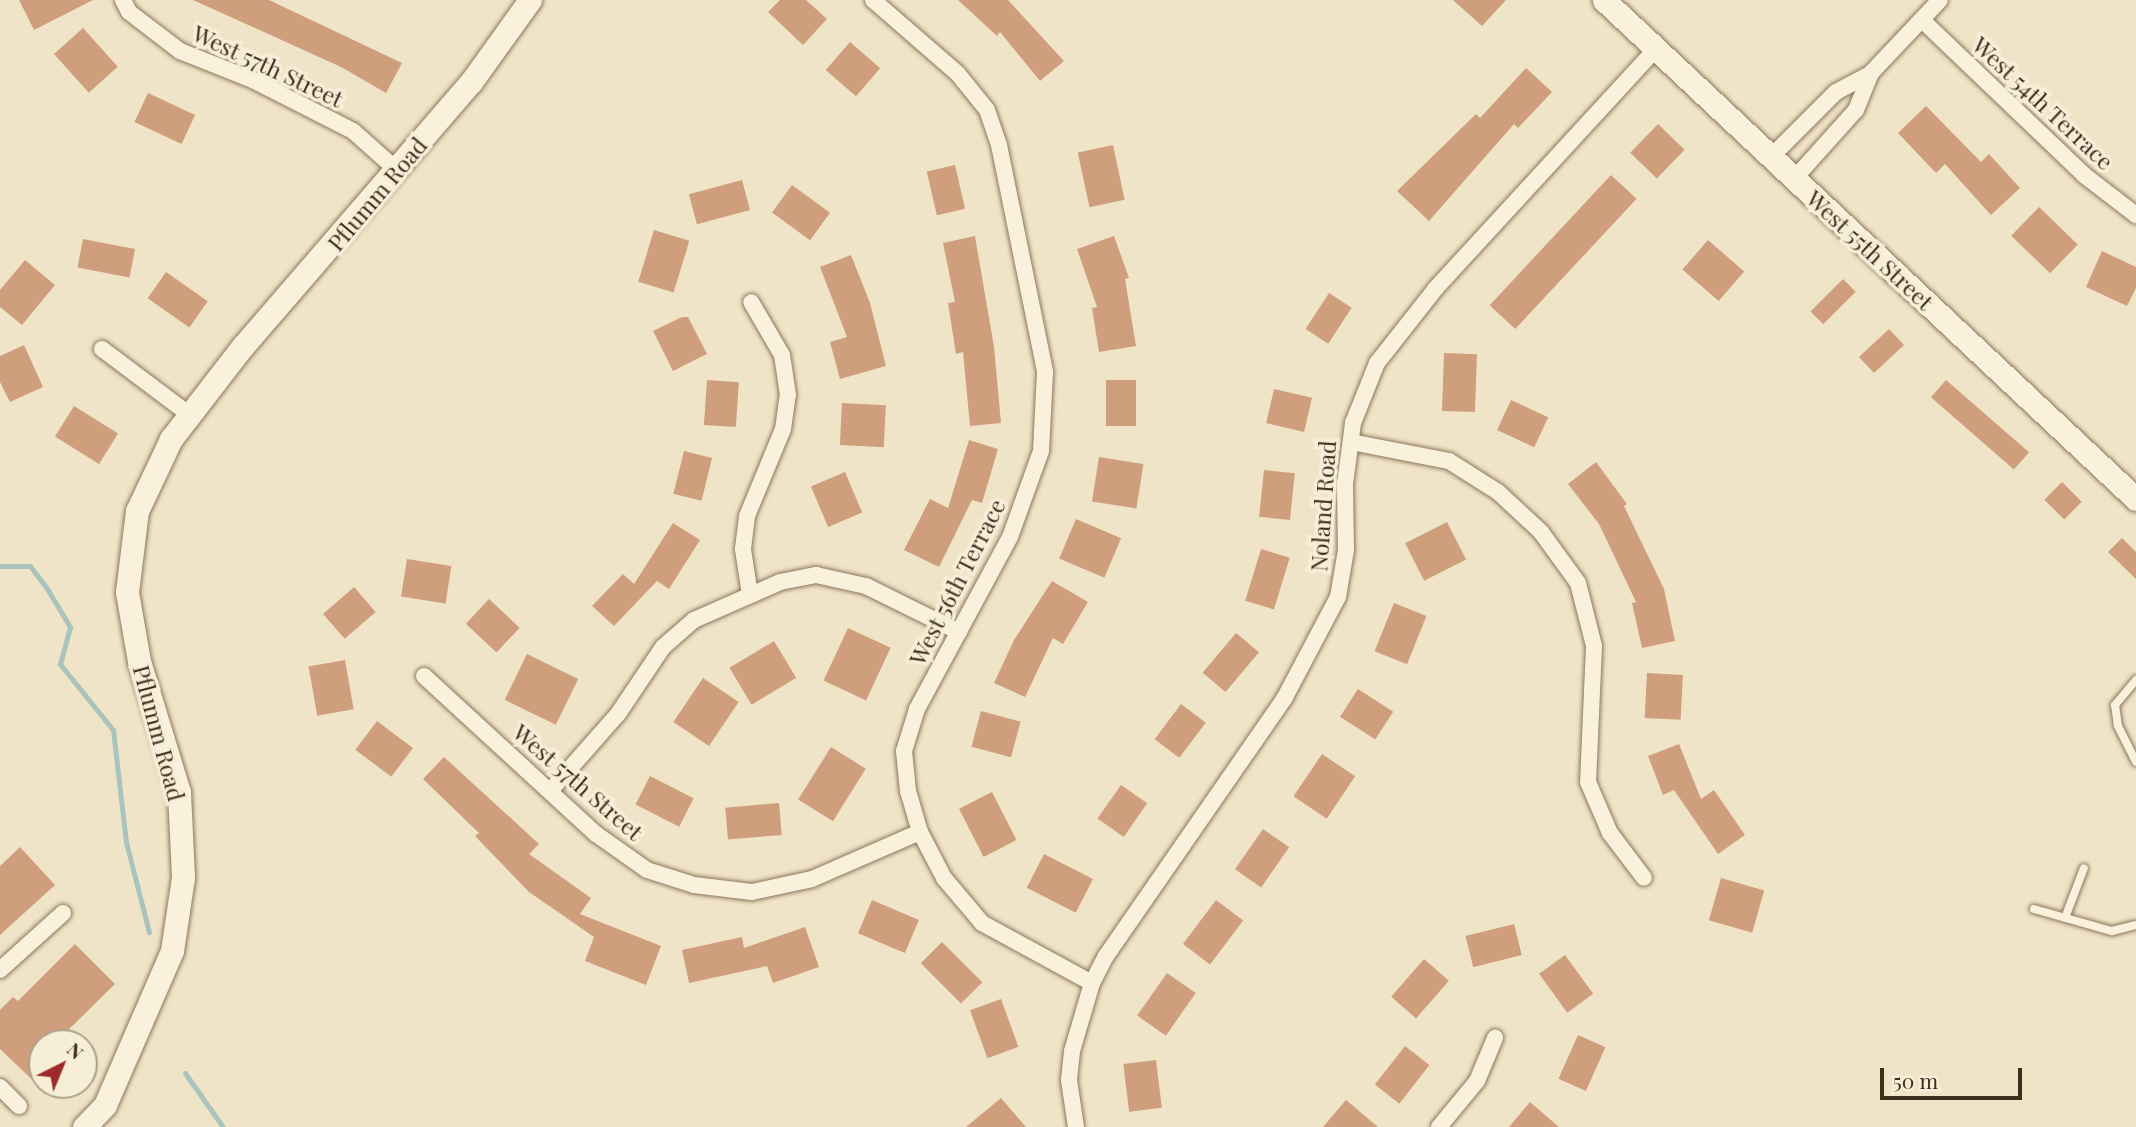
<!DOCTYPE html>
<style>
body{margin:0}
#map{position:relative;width:2136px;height:1127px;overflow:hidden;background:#f0e4c8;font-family:"Playfair Display",serif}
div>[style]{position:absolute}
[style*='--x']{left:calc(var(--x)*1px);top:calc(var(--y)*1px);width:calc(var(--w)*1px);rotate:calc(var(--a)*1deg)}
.stream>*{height:5px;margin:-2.5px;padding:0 2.5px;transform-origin:2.5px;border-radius:2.5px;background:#a9c4bc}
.building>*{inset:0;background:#cf9f7d;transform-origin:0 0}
.roads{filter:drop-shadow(0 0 2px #8d765c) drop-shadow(0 0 2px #8d765c)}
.lane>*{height:8px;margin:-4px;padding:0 4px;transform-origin:4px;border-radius:4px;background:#faf1dc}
.street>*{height:16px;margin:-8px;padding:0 8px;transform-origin:8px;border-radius:8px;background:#faf1dc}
.secondary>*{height:23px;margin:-11.5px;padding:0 11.5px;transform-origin:11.5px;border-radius:11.5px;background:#faf1dc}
span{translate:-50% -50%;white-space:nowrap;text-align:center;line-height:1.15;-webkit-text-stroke:7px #f7eed8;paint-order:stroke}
.street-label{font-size:23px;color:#3d2e20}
.north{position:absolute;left:28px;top:1029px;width:70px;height:70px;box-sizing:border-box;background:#f7eed8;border:2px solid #ada18e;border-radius:50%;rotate:43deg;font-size:19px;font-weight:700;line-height:28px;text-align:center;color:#3d2e20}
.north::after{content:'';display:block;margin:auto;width:24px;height:32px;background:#9e2a2b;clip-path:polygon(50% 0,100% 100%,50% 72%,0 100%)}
.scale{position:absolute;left:1880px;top:1068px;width:142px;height:32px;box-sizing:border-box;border:4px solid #3d2e20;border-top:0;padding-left:9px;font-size:21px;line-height:24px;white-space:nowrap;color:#3d2e20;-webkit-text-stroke:5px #f7eed8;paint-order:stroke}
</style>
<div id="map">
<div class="stream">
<div style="--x:0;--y:566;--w:30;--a:0"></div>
<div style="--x:30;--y:566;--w:26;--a:53"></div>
<div style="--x:46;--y:587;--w:47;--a:59"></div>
<div style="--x:70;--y:627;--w:38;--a:105"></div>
<div style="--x:60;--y:664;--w:85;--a:51.2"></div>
<div style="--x:113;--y:730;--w:113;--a:83.4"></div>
<div style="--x:126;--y:842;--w:93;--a:75.7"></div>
<div style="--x:185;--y:1073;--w:66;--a:54.9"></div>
</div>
<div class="building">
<div style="clip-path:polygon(19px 0,93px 0,34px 30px)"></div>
<div style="clip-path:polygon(193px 0,269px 0,402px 63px,386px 93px,341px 67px)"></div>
<div style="clip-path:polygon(780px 0,806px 0,827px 19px,803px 45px,768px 12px)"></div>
<div style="clip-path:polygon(958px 0,1008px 0,1064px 61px,1040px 81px,1000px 32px,997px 36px)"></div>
<div style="clip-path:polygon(1453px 0,1506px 0,1482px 26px)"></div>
<div style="left:83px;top:28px;width:52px;height:39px;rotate:48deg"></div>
<div style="left:850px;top:42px;width:40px;height:37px;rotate:41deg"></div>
<div style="clip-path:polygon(1526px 68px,1552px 92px,1518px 128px,1514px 124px,1429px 221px,1397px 191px,1476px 114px,1480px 118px)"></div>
<div style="left:148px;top:93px;width:52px;height:32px;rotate:25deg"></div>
<div style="clip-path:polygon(1926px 106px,1981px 162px,1989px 154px,2020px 188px,1991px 215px,1945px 164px,1936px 173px,1898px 133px)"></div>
<div style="left:1658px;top:124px;width:37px;height:40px;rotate:44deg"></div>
<div style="left:1113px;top:145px;width:56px;height:36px;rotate:78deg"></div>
<div style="left:955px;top:165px;width:45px;height:29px;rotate:77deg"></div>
<div style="left:1611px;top:175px;width:35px;height:178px;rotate:43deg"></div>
<div style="left:742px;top:180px;width:31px;height:55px;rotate:75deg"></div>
<div style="left:792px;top:185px;width:47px;height:34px;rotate:36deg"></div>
<div style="left:2039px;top:207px;width:54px;height:40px;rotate:44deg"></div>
<div style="left:654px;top:230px;width:37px;height:54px;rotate:17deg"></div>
<div style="clip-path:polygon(975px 236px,994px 347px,1001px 423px,970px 426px,963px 352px,956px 354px,948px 303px,955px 302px,943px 243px)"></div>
<div style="clip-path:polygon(1114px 236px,1129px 278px,1125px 279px,1136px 346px,1099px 352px,1092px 308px,1097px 307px,1077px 249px)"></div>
<div style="left:83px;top:239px;width:53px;height:29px;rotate:11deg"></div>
<div style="left:1708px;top:240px;width:48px;height:39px;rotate:41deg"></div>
<div style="clip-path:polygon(2102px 251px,2136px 267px,2136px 288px,2127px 306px,2086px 287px)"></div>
<div style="clip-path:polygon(851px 255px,870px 303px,886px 366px,840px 379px,830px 342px,847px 337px,820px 267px)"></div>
<div style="clip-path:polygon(25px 260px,55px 285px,22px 325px,0 307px,0 290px)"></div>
<div style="left:166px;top:272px;width:51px;height:32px;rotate:35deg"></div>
<div style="left:1843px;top:279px;width:18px;height:46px;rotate:45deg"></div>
<div style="left:1329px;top:293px;width:27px;height:43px;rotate:33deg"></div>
<div style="clip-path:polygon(682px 317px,688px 317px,707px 354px,673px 371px,653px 331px)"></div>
<div style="left:1889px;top:329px;width:22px;height:41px;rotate:47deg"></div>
<div style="clip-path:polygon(24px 345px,43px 387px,10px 402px,0 382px,0 356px)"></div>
<div style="left:1444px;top:353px;width:33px;height:58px;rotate:2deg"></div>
<div style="left:707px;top:380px;width:32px;height:45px;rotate:4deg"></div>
<div style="left:1106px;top:380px;width:30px;height:46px"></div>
<div style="left:1946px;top:380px;width:110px;height:23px;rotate:41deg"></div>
<div style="left:1274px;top:389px;width:39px;height:35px;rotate:13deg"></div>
<div style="left:1511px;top:400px;width:41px;height:33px;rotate:25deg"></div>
<div style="left:842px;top:403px;width:44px;height:42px;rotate:3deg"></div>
<div style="left:74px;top:406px;width:52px;height:36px;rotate:32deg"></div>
<div style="clip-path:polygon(969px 440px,998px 449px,982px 503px,972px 500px,939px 567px,904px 550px,930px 499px,948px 508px)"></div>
<div style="left:684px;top:451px;width:29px;height:44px;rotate:14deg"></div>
<div style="left:1099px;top:457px;width:45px;height:45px;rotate:9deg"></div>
<div style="clip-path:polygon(1596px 462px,1627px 504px,1624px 506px,1664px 589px,1675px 641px,1642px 648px,1632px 603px,1636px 602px,1599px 524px,1568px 484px)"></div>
<div style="left:1264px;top:470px;width:31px;height:47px;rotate:6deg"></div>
<div style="left:845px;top:472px;width:44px;height:37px;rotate:67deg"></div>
<div style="left:2062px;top:482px;width:28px;height:25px;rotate:45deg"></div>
<div style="left:1076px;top:519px;width:49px;height:43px;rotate:23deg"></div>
<div style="left:1447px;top:522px;width:42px;height:47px;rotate:63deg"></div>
<div style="clip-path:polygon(673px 523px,700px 540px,669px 589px,657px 581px,614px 626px,592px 606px,623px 574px,634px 584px)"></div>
<div style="clip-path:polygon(2122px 538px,2136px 552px,2136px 579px,2108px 552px)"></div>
<div style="left:1261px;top:549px;width:30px;height:54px;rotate:17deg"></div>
<div style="left:407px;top:559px;width:45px;height:38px;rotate:9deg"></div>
<div style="clip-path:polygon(1052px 581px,1088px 602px,1063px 644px,1053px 638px,1025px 697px,994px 683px,1014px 640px)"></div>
<div style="left:354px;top:587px;width:33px;height:41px;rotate:49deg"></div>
<div style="left:489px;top:599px;width:42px;height:34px;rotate:43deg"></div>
<div style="left:1394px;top:603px;width:35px;height:52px;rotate:22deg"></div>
<div style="left:848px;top:628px;width:47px;height:58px;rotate:25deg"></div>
<div style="left:1236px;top:633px;width:30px;height:52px;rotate:40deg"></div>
<div style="left:774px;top:641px;width:43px;height:52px;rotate:59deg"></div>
<div style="left:527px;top:654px;width:57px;height:51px;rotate:26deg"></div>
<div style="left:345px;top:660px;width:50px;height:37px;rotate:80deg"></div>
<div style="left:1647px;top:673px;width:36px;height:45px;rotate:3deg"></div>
<div style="left:703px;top:678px;width:43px;height:53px;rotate:34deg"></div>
<div style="left:1358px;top:689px;width:42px;height:33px;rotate:33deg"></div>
<div style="left:1181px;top:704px;width:31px;height:44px;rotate:37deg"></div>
<div style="left:981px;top:711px;width:41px;height:37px;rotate:15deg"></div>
<div style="left:377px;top:721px;width:45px;height:36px;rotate:37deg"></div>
<div style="clip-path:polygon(1679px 744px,1701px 799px,1714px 790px,1745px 835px,1718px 854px,1674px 790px,1663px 795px,1648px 756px)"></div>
<div style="left:831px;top:747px;width:41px;height:62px;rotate:32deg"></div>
<div style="left:1322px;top:754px;width:40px;height:51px;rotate:34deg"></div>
<div style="clip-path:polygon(444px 757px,539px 844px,529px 854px,591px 898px,580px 914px,661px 946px,646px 985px,585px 961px,594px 937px,529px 892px,475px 836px,479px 833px,423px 779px)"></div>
<div style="left:650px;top:776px;width:49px;height:32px;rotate:27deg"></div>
<div style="left:1121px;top:785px;width:32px;height:41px;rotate:35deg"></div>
<div style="left:992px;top:792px;width:54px;height:37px;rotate:63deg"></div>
<div style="left:779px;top:803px;width:32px;height:54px;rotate:85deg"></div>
<div style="left:1263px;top:829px;width:32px;height:49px;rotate:35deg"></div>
<div style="clip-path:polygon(20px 847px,55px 885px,0 935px,0 866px)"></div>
<div style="left:1044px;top:854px;width:55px;height:38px;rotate:27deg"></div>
<div style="left:1721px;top:878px;width:45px;height:44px;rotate:16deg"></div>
<div style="left:872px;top:900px;width:51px;height:36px;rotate:23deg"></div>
<div style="left:1216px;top:900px;width:34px;height:55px;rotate:37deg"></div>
<div style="left:1514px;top:924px;width:32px;height:50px;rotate:76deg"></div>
<div style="clip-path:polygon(805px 927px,819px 967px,773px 983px,767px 966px,689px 983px,682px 950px,742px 937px,744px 948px)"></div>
<div style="left:942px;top:942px;width:57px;height:30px;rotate:45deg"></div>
<div style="clip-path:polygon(75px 944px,115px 984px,55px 1043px,42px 1043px,42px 1089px,0 1049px,0 1010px,13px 997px,18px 1001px)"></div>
<div style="left:1565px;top:955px;width:48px;height:32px;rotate:54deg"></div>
<div style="left:1424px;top:959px;width:33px;height:50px;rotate:41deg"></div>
<div style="left:1167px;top:973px;width:35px;height:52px;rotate:35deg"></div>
<div style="left:1001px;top:999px;width:51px;height:33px;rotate:70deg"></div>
<div style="left:1578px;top:1035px;width:30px;height:48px;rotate:24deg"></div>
<div style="left:1405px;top:1046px;width:31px;height:49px;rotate:38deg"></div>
<div style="left:1156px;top:1060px;width:48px;height:33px;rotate:83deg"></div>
<div style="clip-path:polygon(1001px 1098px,1026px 1127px,966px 1127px)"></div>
<div style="clip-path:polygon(1346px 1100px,1378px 1127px,1323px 1127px)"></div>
<div style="clip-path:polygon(1530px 1102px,1559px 1127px,1509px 1127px)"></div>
</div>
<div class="roads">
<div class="lane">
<div style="--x:2136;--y:680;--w:33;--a:130"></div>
<div style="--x:2115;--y:705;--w:21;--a:82"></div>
<div style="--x:2118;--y:726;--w:40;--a:63.4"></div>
<div style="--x:2034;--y:909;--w:81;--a:15.8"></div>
<div style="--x:2112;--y:931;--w:25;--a:-14"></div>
<div style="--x:2065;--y:918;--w:53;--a:-69.2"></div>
</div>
<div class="street">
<div style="--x:123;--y:0;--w:13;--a:63"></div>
<div style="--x:129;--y:12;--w:64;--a:37.4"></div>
<div style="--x:180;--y:51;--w:79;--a:21.7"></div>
<div style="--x:253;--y:80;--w:112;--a:27"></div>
<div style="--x:353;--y:131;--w:59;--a:41.6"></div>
<div style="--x:873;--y:0;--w:113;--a:41"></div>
<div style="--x:958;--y:74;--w:46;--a:51.1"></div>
<div style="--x:987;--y:110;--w:37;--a:71"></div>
<div style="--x:999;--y:145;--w:232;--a:78.5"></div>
<div style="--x:1045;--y:372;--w:79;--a:92.9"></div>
<div style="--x:1041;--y:451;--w:91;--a:109.8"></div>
<div style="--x:1010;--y:537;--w:196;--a:118.4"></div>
<div style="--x:917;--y:709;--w:44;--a:107.2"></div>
<div style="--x:904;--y:751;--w:40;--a:84.3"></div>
<div style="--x:908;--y:791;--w:43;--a:73.7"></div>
<div style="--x:920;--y:832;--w:52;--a:62.4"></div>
<div style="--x:944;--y:878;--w:59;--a:49.8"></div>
<div style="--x:982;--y:923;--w:125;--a:28.6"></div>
<div style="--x:1922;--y:20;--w:224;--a:43.7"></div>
<div style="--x:2084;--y:175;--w:66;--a:37.6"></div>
<div style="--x:1771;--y:157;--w:92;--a:-45"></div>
<div style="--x:1836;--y:92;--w:40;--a:-28"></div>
<div style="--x:1871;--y:73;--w:100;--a:-46.6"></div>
<div style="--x:1794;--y:179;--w:93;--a:-48.1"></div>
<div style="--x:1856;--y:110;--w:40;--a:-68"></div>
<div style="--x:102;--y:349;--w:110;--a:36.9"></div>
<div style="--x:1351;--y:442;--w:100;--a:11"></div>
<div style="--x:1449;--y:461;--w:58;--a:32.3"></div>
<div style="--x:1498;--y:492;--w:59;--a:42.9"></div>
<div style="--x:1541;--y:532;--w:63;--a:54"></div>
<div style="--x:1578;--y:583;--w:65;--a:75.7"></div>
<div style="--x:1594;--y:646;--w:136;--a:92.5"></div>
<div style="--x:1588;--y:782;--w:56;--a:66.7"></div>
<div style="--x:1610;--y:833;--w:56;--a:52.9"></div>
<div style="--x:750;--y:595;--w:47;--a:-98.7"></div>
<div style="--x:743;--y:549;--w:33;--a:-83"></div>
<div style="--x:747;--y:516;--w:94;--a:-67.5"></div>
<div style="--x:783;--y:429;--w:34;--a:-82"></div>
<div style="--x:788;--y:395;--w:40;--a:-98.5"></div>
<div style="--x:782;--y:355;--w:61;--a:-120.3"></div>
<div style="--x:424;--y:676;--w:234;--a:42.6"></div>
<div style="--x:596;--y:834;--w:62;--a:35.2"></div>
<div style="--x:647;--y:870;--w:49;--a:17.7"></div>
<div style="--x:694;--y:885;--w:58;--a:6.9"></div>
<div style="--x:752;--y:892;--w:61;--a:-12.2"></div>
<div style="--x:812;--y:879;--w:118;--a:-23.5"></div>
<div style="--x:550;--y:791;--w:103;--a:-48.6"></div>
<div style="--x:618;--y:714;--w:81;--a:-56.1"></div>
<div style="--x:663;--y:647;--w:41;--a:-41.1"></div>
<div style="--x:694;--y:620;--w:94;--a:-23.8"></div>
<div style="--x:780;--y:582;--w:37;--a:-11"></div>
<div style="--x:816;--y:575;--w:51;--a:12.4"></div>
<div style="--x:866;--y:586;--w:104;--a:26.3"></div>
<div style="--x:0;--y:970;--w:85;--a:-42.1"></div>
<div style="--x:0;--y:1087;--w:27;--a:45"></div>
<div style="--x:1076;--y:1127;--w:48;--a:-98.5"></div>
<div style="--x:1069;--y:1080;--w:29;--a:-84"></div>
<div style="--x:1072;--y:1051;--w:71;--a:-73.6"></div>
<div style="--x:1092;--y:983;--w:30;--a:-63"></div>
<div style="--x:1106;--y:956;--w:313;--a:-55.3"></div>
<div style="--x:1284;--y:699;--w:115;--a:-62.1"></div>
<div style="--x:1338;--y:597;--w:48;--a:-80.3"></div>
<div style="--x:1346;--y:550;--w:66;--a:-90.9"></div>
<div style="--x:1345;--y:484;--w:62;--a:-82.5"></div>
<div style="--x:1353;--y:423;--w:65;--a:-68.2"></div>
<div style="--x:1377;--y:363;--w:95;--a:-51.8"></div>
<div style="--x:1436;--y:288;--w:325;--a:-47.4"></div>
<div style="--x:1439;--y:1127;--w:60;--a:-50.4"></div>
<div style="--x:1477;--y:1081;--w:47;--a:-67.3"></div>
</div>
<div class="secondary">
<div style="--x:1604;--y:0;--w:729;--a:43.17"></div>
<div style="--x:84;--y:1127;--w:30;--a:-46"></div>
<div style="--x:105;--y:1105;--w:168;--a:-66.5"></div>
<div style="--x:172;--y:951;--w:75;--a:-81.5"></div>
<div style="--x:183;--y:877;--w:85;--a:-92.7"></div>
<div style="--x:179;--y:792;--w:137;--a:-107"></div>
<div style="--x:139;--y:661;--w:70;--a:-99.9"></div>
<div style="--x:127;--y:592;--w:82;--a:-83"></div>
<div style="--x:137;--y:511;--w:80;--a:-64.7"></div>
<div style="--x:171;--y:439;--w:118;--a:-52.3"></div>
<div style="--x:243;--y:346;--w:349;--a:-49.2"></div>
<div style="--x:471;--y:82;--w:101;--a:-54.3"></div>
</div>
</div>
<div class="street-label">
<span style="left:268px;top:66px;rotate:25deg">West 57th Street</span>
<span style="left:2043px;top:103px;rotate:43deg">West 54th Terrace</span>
<span style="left:377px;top:194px;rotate:-50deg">Pflumm Road</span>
<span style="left:1870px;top:250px;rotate:43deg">West 55th Street</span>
<span style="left:1323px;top:506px;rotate:-86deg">Noland Road</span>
<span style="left:957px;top:582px;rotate:-63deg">West 56th Terrace</span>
<span style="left:159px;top:733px;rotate:75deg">Pflumm Road</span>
<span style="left:578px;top:782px;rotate:41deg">West 57th Street</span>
</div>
<div class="north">N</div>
<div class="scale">50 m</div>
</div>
